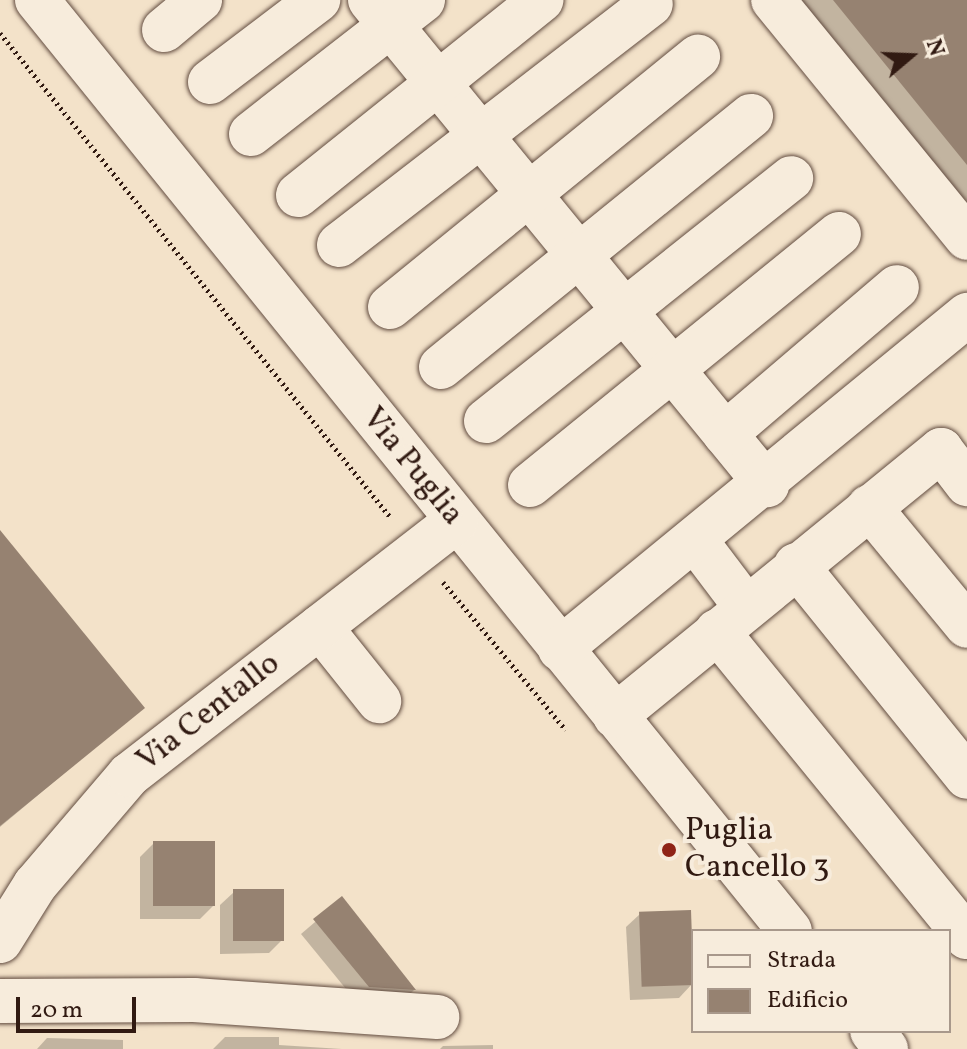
<!DOCTYPE html>
<style>
body{margin:0}
#map{position:relative;width:967px;height:1049px;overflow:hidden;background:#f3e2c9;font-family:Vollkorn,serif}
div>[style]{position:absolute}
[style*='--x']{left:calc(var(--x)*1px);top:calc(var(--y)*1px);width:calc(var(--w)*1px);rotate:calc(var(--a)*1deg)}
.shadow>*{inset:0;background:#0003}
.building>*{inset:0;background:#968271;transform-origin:0 0}
.path>*{height:5px;margin-top:-2.5px;transform-origin:0;background:repeating-linear-gradient(90deg,#311a12 0 2px,transparent 0 6px)}
.roads{filter:drop-shadow(0 0 2px #624c40) drop-shadow(0 0 2px #624c40)}
.minor>*{height:44px;margin:-22px;padding:0 22px;transform-origin:22px;border-radius:22px;background:#f7ecdc}
.dots>*{width:22px;height:22px;translate:-50% -50%;box-sizing:border-box;border:4px solid #f7ecdc;border-radius:50%}
span{translate:-50% -50%;white-space:nowrap;text-align:center;line-height:1.15;-webkit-text-stroke:8px #f7ecdc;paint-order:stroke}
.street-label{font-size:32px;color:#311a12}
.poi-label{font-size:32px;color:#311a12}
.left{translate:0 -50%;text-align:left}
.legend{position:absolute;left:691px;top:929px;width:260px;height:104px;box-sizing:border-box;background:#f7ecdc;border:2px solid #a8988b;margin:0;padding:10px 14px;list-style:none;font-size:24px;color:#311a12}
.legend li{display:flex;align-items:center;gap:16px;height:40px}
.legend b{width:40px;border:2px solid #a8988b}
.north{position:absolute;left:871px;top:16px;width:80px;height:80px;-webkit-text-stroke:6px #f7ecdc;paint-order:stroke;rotate:71deg;font-size:22px;font-weight:700;line-height:32px;text-align:center;color:#311a12}
.north::after{content:'';display:block;margin:auto;width:28px;height:36px;background:#311a12;clip-path:polygon(50% 0,100% 100%,50% 72%,0 100%)}
.scale{position:absolute;left:16px;top:997px;width:120px;height:36px;box-sizing:border-box;border:4px solid #311a12;border-top:0;padding-left:10px;font-size:24px;line-height:28px;white-space:nowrap;color:#311a12;-webkit-text-stroke:6px #f7ecdc;paint-order:stroke}
</style>
<div id="map">
<div class="shadow">
<div style="clip-path:polygon(797px 0,967px 0,967px 209px)"></div>
<div style="clip-path:polygon(0 533px,142px 708px,0 827px)"></div>
<div style="clip-path:polygon(154px 843px,214px 905px,200px 919px,140px 919px,140px 857px)"></div>
<div style="clip-path:polygon(234px 892px,282px 940px,269px 953px,220px 954px,220px 905px)"></div>
<div style="clip-path:polygon(342px 899px,414px 990px,401px 1003px,355px 1000px,301px 934px)"></div>
<div style="clip-path:polygon(640px 914px,692px 984px,679px 998px,630px 1000px,626px 927px)"></div>
<div style="clip-path:polygon(225px 1037px,279px 1037px,279px 1045px,342px 1049px,213px 1049px)"></div>
<div style="clip-path:polygon(47px 1038px,123px 1040px,123px 1049px,37px 1049px)"></div>
<div style="clip-path:polygon(493px 1045px,493px 1049px,440px 1049px,443px 1046px)"></div>
</div>
<div class="building">
<div style="clip-path:polygon(833px 0,967px 0,967px 165px)"></div>
<div style="clip-path:polygon(0 530px,145px 708px,0 826px)"></div>
<div style="left:153px;top:841px;width:62px;height:65px"></div>
<div style="left:284px;top:889px;width:52px;height:51px;rotate:90deg"></div>
<div style="clip-path:polygon(342px 896px,416px 990px,369px 987px,313px 919px)"></div>
<div style="left:691px;top:910px;width:75px;height:52px;rotate:88deg"></div>
</div>
<div class="path">
<div style="--x:0;--y:33;--w:623;--a:51.12"></div>
<div style="--x:443;--y:582;--w:192;--a:50.3"></div>
</div>
<div class="roads">
<div class="minor">
<div style="--x:37;--y:0;--w:1197;--a:51.03"></div>
<div style="--x:370;--y:0;--w:627;--a:50.7"></div>
<div style="--x:773;--y:0;--w:307;--a:50.8"></div>
<div style="--x:164;--y:30;--w:47;--a:-39.8"></div>
<div style="--x:210;--y:82;--w:136;--a:-37.2"></div>
<div style="--x:251;--y:134;--w:218;--a:-37.9"></div>
<div style="--x:298;--y:195;--w:312;--a:-38.7"></div>
<div style="--x:339;--y:245;--w:394;--a:-37.7"></div>
<div style="--x:390;--y:307;--w:397;--a:-39.1"></div>
<div style="--x:441;--y:367;--w:399;--a:-39"></div>
<div style="--x:486;--y:421;--w:390;--a:-38.5"></div>
<div style="--x:725;--y:434;--w:226;--a:-40.5"></div>
<div style="--x:530;--y:485;--w:398;--a:-39.1"></div>
<div style="--x:869;--y:507;--w:154;--a:50.5"></div>
<div style="--x:696;--y:541;--w:83;--a:52.9"></div>
<div style="--x:796;--y:565;--w:272;--a:51.1"></div>
<div style="--x:320;--y:627;--w:95;--a:51.4"></div>
<div style="--x:717;--y:631;--w:395;--a:50.8"></div>
<div style="--x:560;--y:649;--w:527;--a:-39.37"></div>
<div style="--x:615;--y:716;--w:421;--a:-39.2"></div>
<div style="--x:941;--y:450;--w:43;--a:52.6"></div>
<div style="--x:0;--y:941;--w:66;--a:-58"></div>
<div style="--x:35;--y:885;--w:145;--a:-49.5"></div>
<div style="--x:129;--y:775;--w:414;--a:-37.8"></div>
<div style="--x:0;--y:1001;--w:194;--a:-0.3"></div>
<div style="--x:194;--y:1000;--w:244;--a:4"></div>
<div style="--x:872;--y:1031;--w:23;--a:52"></div>
</div>
</div>
<div class="dots">
<div style="left:669px;top:850px;background:#8f2418"></div>
</div>
<div class="street-label">
<span style="left:412px;top:467px;rotate:51deg">Via Puglia</span>
<span style="left:209px;top:713px;rotate:-38deg">Via Centallo</span>
</div>
<div class="poi-label">
<span class="left" style="left:685px;top:850px">Puglia<br>Cancello 3</span>
</div>
<ul class="legend">
<li><b style="height:10px;background:#f7ecdc"></b>Strada</li>
<li><b style="height:22px;background:#968271"></b>Edificio</li>
</ul>
<div class="north">N</div>
<div class="scale">20 m</div>
</div>
